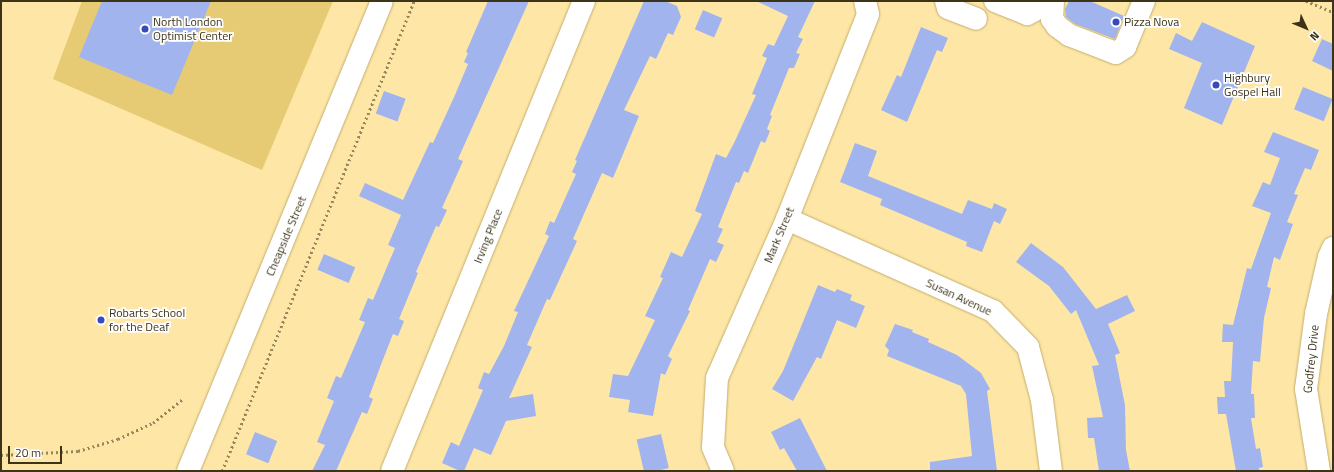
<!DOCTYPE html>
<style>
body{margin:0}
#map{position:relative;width:1334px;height:472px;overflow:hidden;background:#fee7a6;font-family:"Titillium Web",sans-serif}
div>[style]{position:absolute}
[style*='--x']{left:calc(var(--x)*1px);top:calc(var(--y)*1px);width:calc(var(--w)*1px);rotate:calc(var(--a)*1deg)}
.green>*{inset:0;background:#e7ca74}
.building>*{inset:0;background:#a1b4ee;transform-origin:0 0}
.path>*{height:2.5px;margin-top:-1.25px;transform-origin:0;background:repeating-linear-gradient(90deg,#96865a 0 2px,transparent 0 5px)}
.roads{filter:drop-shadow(0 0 1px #c4ad6e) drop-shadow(0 0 1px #c4ad6e)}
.minor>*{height:22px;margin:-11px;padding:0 11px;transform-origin:11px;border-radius:11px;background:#fff}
.dots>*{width:11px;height:11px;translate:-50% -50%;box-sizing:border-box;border:2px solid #fff;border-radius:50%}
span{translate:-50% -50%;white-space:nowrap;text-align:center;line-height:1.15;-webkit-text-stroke:3.5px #fff;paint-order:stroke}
.poi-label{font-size:12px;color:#3c3318}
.left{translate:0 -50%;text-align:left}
.street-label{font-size:12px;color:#3c3318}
.frame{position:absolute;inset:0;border:2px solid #3c3318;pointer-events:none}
.north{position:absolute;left:1286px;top:8px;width:40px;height:40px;-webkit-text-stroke:3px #fff;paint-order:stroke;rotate:134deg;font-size:11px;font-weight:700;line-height:16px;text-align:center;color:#3c3318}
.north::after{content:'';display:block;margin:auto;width:14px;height:18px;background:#3c3318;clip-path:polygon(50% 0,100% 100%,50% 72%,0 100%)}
.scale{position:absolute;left:8px;top:446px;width:54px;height:18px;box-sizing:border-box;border:2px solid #3c3318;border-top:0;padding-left:5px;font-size:12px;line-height:14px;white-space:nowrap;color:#3c3318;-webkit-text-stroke:3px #fff;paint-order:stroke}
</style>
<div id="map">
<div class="green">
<div style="clip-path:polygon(82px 1px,333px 1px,262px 170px,53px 79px)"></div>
</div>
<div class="building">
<div style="clip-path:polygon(102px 1px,211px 1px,172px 95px,79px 57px)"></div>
<div style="clip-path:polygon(488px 1px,529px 1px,458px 159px,463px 161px,442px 208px,447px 210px,439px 227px,436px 226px,416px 272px,418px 273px,399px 319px,404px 321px,398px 336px,393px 334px,382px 362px,369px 397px,373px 399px,367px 414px,362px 412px,336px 471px,312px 471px,325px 445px,317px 442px,334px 401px,327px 398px,336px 376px,341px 378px,365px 322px,359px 320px,368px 298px,373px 300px,395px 248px,388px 245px,401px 215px,359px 196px,365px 183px,403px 200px,430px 142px,433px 143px,455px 95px,468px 64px,464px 62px,468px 53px,466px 52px)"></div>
<div style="clip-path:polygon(644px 1px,665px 1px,677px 6px,681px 17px,673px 35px,668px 33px,656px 59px,650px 56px,624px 110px,639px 116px,613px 178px,602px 173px,573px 239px,577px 241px,550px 300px,547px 299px,527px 345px,532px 347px,509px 398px,533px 394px,536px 416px,506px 421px,491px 455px,474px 448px,464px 471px,460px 471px,442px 463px,451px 442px,459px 446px,483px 390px,478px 388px,484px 372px,489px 374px,504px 346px,518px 312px,514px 311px,549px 236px,545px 234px,550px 221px,554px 223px,576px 174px,572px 172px,577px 161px,575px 160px)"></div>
<div style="clip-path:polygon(756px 1px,815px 1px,798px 37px,803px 39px,796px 53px,800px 54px,794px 68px,789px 68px,770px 115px,772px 116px,767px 129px,770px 131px,765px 143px,761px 141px,748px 173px,744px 171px,739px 183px,736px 182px,718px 227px,723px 229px,717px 242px,724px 245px,716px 262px,710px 259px,688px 310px,690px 311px,668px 356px,672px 359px,665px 375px,661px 373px,653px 416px,628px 412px,630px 400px,609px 397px,613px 374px,628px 376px,655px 320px,645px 316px,663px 278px,660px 277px,671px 252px,682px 257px,702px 214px,695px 211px,716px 154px,726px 158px,734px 143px,756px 95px,752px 94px,767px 58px,762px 56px,768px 44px,774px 46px,788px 16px)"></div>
<div style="clip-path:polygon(1069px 1px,1090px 1px,1124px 16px,1115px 39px,1075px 24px,1066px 17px,1065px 9px)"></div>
<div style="left:703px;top:10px;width:21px;height:21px;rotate:23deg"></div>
<div style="clip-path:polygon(1202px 22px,1255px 46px,1222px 125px,1184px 108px,1202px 63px,1169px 49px,1176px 33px,1192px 41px)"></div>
<div style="clip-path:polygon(921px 27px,948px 38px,942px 52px,937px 50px,907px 122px,881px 110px,897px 75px,901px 77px)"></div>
<div style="clip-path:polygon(1322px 39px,1333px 44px,1333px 71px,1312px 61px)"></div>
<div style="left:1303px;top:87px;width:32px;height:24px;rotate:22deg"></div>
<div style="left:384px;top:91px;width:23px;height:24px;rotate:20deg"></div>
<div style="clip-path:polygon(1273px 132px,1319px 150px,1311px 170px,1305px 168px,1294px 194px,1298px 195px,1287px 222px,1293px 224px,1280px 260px,1274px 257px,1267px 287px,1271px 288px,1264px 318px,1260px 362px,1253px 361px,1251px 394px,1254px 394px,1255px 418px,1251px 418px,1256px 449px,1260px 448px,1263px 467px,1259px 468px,1259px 471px,1236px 471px,1226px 414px,1218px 414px,1217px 397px,1225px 397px,1224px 381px,1231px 381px,1233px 342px,1222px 342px,1223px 324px,1233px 325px,1247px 268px,1251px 269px,1271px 213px,1252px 206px,1263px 182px,1270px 185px,1280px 158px,1264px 152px)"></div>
<div style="clip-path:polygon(855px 143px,877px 151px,868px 176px,962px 214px,968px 200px,992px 209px,994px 203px,1007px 209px,1000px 224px,994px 221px,982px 252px,966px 246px,967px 242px,880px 205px,882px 199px,840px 182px)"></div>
<div style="clip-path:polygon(1031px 243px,1063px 267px,1096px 309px,1127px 295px,1135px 311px,1108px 324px,1120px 353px,1115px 355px,1125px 405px,1126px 450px,1130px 471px,1099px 471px,1094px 438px,1088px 438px,1087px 418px,1103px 417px,1092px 366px,1099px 365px,1076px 310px,1071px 314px,1049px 286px,1016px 262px)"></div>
<div style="left:324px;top:254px;width:34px;height:17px;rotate:23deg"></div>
<div style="clip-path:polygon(818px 285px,835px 292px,837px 289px,852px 295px,850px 300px,865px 306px,856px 328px,837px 320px,821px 359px,817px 357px,793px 401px,772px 389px,783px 371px)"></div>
<div style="clip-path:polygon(895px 324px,913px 330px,912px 332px,929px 339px,928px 342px,957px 355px,981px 373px,990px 389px,987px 391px,997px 471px,930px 471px,930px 462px,972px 456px,966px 394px,961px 386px,887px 356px,889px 350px,885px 346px)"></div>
<div style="clip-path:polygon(800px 418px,827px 471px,797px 471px,784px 448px,780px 450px,771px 432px)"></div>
<div style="left:255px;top:432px;width:24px;height:24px;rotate:22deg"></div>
<div style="left:661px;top:434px;width:35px;height:25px;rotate:77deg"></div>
</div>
<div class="path">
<div style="--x:1306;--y:1;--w:29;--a:22"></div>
<div style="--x:1;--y:455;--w:77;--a:-3"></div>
<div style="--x:78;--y:451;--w:42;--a:-16.7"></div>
<div style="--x:118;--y:439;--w:38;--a:-25"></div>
<div style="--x:153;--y:423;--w:38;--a:-39"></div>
<div style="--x:222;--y:471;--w:508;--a:-67.78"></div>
</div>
<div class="roads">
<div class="minor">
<div style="--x:946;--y:1;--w:7;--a:74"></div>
<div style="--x:948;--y:8;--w:30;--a:21"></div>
<div style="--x:995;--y:1;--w:35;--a:22"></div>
<div style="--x:1027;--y:14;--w:7;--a:-27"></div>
<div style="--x:1033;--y:11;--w:11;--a:-63"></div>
<div style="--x:1053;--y:1;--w:18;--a:93"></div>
<div style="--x:1052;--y:19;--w:9;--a:54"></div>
<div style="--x:1057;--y:26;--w:15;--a:37"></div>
<div style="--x:1069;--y:35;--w:50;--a:21"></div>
<div style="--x:1116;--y:53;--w:11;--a:-34"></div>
<div style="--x:1125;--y:47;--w:50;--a:-67.6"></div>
<div style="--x:787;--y:219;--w:226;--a:24.1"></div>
<div style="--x:993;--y:311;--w:50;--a:45.8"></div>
<div style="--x:1028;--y:347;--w:55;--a:75.2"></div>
<div style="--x:1042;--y:400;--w:72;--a:82.8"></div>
<div style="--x:188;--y:471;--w:508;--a:-67.57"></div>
<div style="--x:392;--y:471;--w:508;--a:-67.78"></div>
<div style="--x:723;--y:471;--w:26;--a:-113"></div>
<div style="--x:713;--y:447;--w:69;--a:-86.7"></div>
<div style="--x:717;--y:378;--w:174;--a:-66.2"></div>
<div style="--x:787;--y:219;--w:220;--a:-68.4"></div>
<div style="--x:868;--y:14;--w:13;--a:-103"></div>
<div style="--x:1319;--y:471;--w:83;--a:-99"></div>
<div style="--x:1306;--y:389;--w:76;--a:-82.4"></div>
<div style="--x:1316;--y:314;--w:58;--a:-77.2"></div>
<div style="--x:1329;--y:257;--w:10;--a:-66"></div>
</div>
</div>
<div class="dots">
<div style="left:1116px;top:22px;background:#3849bc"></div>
<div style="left:145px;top:29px;background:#3849bc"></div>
<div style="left:1216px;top:85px;background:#3849bc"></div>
<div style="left:101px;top:320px;background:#3849bc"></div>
</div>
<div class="poi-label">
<span class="left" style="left:153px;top:29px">North London<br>Optimist Center</span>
<span class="left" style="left:1124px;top:22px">Pizza Nova</span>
<span class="left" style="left:1224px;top:85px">Highbury<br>Gospel Hall</span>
<span class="left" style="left:109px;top:320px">Robarts School<br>for the Deaf</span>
</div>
<div class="street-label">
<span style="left:779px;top:235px;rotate:-67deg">Mark Street</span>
<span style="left:286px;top:236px;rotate:-67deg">Cheapside Street</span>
<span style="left:488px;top:236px;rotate:-68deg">Irving Place</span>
<span style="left:959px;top:297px;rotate:25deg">Susan Avenue</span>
<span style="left:1311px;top:359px;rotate:-84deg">Godfrey Drive</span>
</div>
<div class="frame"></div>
<div class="north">N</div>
<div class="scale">20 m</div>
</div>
